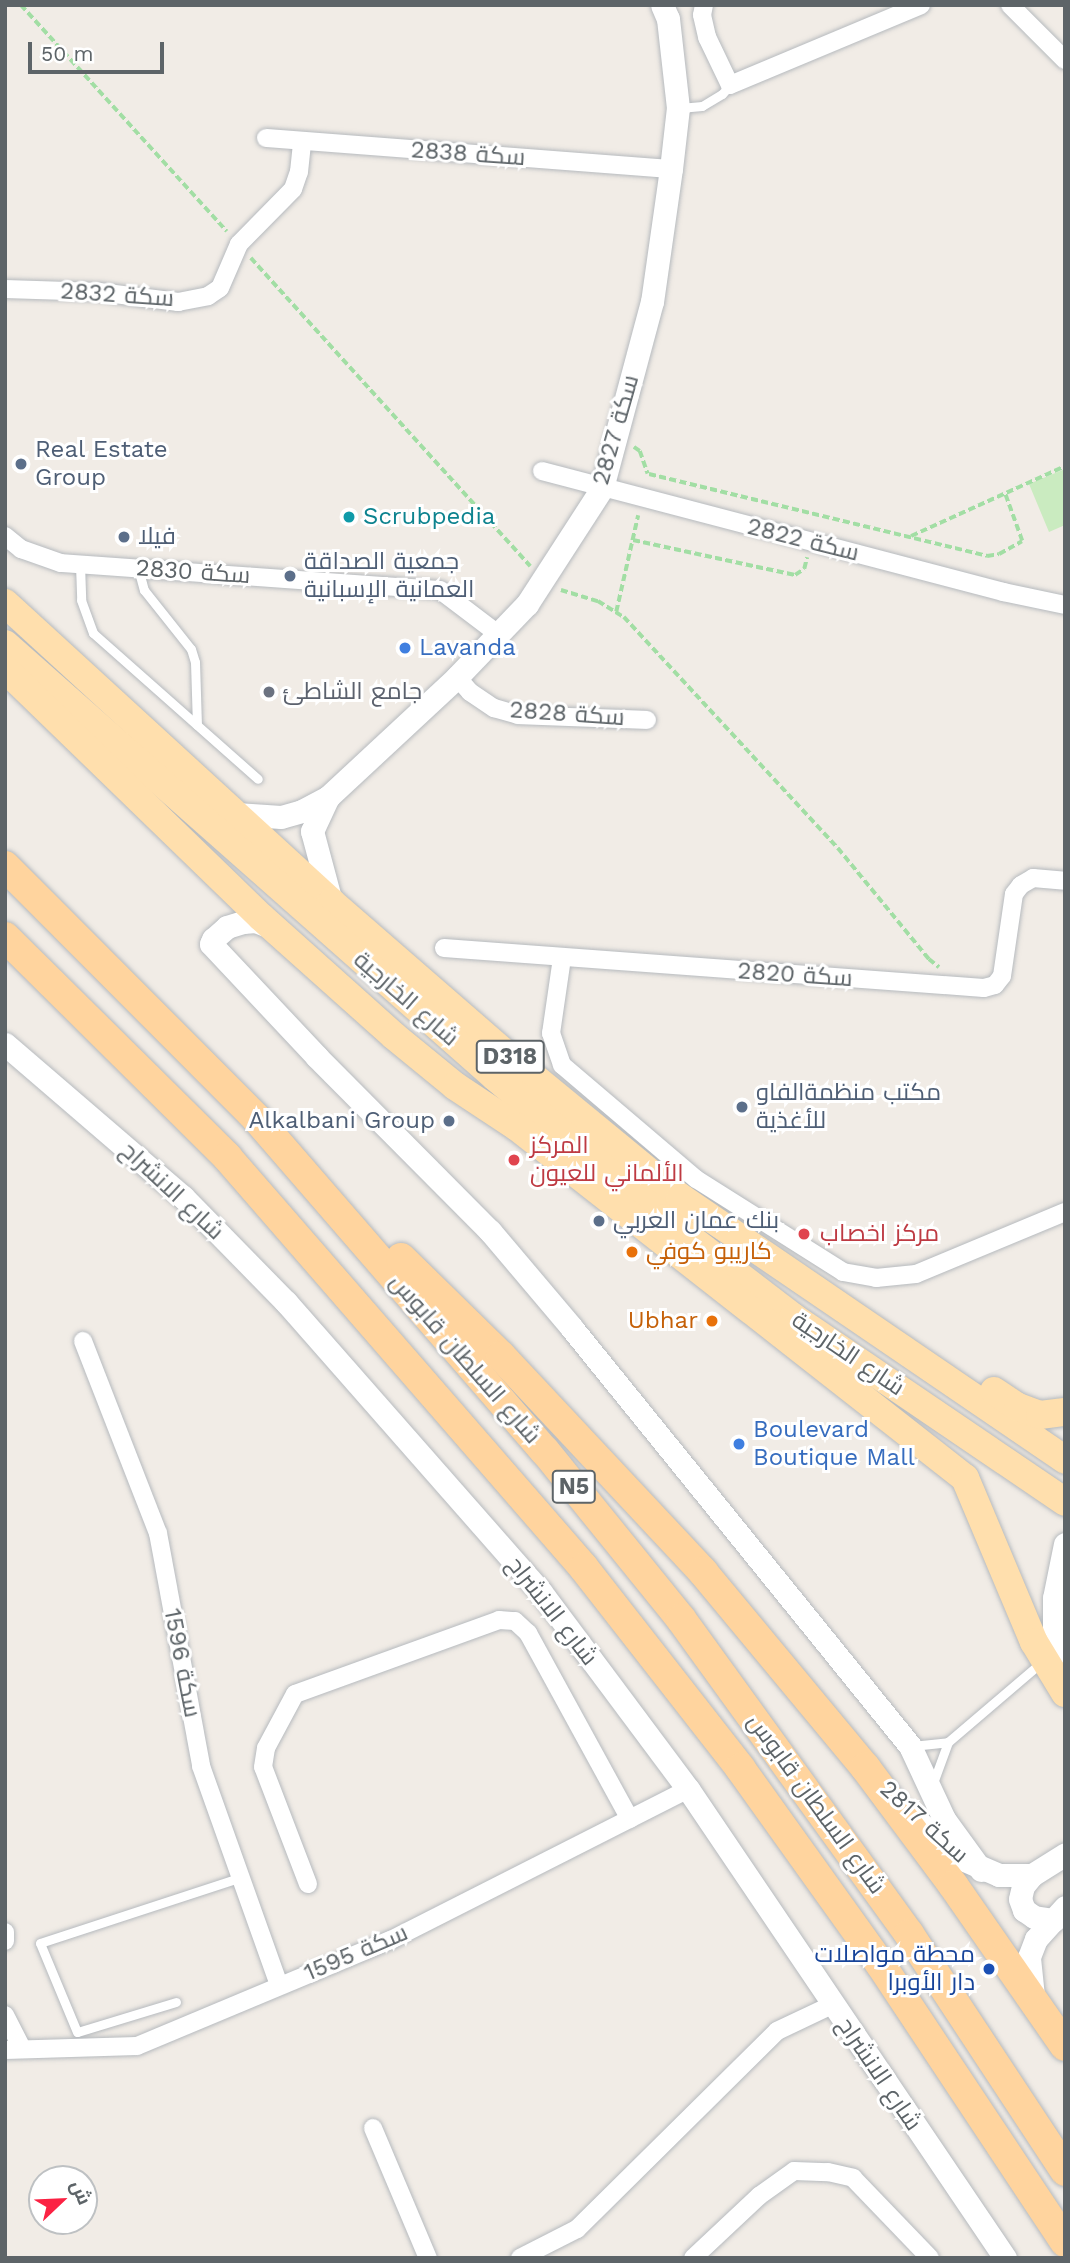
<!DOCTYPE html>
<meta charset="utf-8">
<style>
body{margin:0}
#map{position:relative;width:1070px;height:2263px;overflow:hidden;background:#f1ece6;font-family:"Work Sans",Cairo,sans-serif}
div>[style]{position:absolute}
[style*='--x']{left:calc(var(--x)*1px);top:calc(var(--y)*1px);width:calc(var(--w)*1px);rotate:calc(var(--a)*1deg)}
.green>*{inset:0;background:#caebc0}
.path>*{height:3.5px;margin-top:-1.75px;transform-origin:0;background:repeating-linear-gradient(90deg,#a2dea4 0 7px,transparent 0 10.5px)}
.roads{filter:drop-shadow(0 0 2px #b6babe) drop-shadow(0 0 2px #b6babe)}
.service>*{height:9px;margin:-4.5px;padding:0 4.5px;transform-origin:4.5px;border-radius:4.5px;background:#fff}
.minor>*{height:18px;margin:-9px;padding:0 9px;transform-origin:9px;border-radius:9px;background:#fff}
.tertiary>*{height:23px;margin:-11.5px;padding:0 11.5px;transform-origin:11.5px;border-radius:11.5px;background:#fff}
.primary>*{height:28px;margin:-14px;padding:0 14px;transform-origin:14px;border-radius:14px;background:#ffdfad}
.trunk>*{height:30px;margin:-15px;padding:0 15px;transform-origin:15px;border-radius:15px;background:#ffd49e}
.dots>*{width:19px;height:19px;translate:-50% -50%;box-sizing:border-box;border:4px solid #fff;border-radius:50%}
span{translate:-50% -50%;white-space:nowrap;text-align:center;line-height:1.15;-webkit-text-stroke:6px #fff;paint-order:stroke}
.shield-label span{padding:2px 5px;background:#fff;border:2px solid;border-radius:5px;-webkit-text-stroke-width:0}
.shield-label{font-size:23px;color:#5d6468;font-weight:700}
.street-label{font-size:24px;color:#5d6468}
.service-label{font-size:24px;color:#4e5e75}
.left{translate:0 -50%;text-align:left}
.right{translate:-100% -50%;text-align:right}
.culture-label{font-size:24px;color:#0d838f}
.shop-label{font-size:24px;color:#366cbe}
.worship-label{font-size:24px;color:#5b616d}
.health-label{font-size:24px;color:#be3a42}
.food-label{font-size:24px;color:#c56008}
.transit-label{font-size:24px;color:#164399}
.frame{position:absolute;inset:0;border:7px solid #5d6468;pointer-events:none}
.north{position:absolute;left:28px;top:2165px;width:70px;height:70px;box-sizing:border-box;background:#fff;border:2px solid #bec1c3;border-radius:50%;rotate:67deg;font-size:19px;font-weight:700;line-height:28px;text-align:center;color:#5d6468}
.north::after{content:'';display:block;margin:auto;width:24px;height:32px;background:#fb2243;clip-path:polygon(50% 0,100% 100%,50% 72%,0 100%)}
.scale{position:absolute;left:28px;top:42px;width:136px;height:32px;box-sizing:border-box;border:4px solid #5d6468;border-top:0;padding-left:9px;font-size:21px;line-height:24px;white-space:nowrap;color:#5d6468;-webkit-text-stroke:5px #fff;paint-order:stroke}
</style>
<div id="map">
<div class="green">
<div style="clip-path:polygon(1065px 469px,1065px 525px,1049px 532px,1029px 484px)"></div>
</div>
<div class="path">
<div style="--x:21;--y:5;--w:306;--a:47.7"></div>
<div style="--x:251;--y:258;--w:416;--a:47.8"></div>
<div style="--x:634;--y:447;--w:7;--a:34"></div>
<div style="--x:640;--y:451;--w:24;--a:71"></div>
<div style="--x:649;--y:474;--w:348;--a:13.6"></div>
<div style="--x:987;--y:556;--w:12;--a:-9"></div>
<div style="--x:999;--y:554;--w:26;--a:-29"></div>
<div style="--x:1022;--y:541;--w:50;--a:-109.9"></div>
<div style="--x:911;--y:536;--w:169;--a:-24.4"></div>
<div style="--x:633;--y:540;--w:166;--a:12.2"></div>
<div style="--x:795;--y:575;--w:11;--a:-34"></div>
<div style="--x:804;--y:569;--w:12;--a:-76"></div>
<div style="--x:561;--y:590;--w:39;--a:17"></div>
<div style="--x:598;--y:601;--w:31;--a:32"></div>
<div style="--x:624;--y:617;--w:315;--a:47.2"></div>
<div style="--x:838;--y:848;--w:144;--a:50.7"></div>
<div style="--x:929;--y:959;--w:13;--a:39"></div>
<div style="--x:616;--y:612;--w:99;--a:-77.2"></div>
</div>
<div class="roads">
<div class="service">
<div style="--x:680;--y:108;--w:22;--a:-5"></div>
<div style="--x:702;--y:106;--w:23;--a:-31"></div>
<div style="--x:722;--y:94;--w:12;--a:-48"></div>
<div style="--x:80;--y:564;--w:36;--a:88"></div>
<div style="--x:81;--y:600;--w:35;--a:70"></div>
<div style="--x:93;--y:633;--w:220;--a:41.5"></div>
<div style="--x:138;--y:568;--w:23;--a:75"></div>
<div style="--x:144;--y:590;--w:75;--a:51.5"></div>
<div style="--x:191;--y:649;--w:14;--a:73"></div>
<div style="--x:195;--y:662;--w:63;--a:88.2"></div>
<div style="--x:912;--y:1746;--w:36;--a:-6"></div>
<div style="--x:933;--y:1783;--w:44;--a:-69.9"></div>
<div style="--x:948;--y:1742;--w:125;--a:-40.5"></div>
<div style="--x:176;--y:2002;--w:103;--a:163.1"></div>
<div style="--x:77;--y:2032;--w:96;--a:-112.6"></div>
<div style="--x:40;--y:1943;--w:209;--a:-18.1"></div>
</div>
<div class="minor">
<div style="--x:704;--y:5;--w:10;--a:101"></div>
<div style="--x:702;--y:15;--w:23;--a:77"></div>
<div style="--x:707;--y:37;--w:53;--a:64.4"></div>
<div style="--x:730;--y:85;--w:207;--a:-22.7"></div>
<div style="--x:1010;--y:5;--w:78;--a:45"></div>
<div style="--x:266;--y:138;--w:406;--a:4.4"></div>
<div style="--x:5;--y:289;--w:94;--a:1.8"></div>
<div style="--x:99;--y:292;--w:80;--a:7.2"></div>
<div style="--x:178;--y:302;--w:31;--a:-11"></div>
<div style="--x:208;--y:296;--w:14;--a:-34"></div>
<div style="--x:220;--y:288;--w:48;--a:-66.6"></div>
<div style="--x:239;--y:244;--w:77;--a:-45.5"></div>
<div style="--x:293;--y:189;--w:18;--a:-71"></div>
<div style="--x:299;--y:172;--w:31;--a:-84"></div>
<div style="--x:542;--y:471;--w:477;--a:14.7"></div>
<div style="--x:1003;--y:592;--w:63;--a:11.8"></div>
<div style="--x:5;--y:536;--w:21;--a:39"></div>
<div style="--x:21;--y:549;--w:42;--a:19.3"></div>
<div style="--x:61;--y:563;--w:380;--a:4.1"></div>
<div style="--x:440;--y:590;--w:73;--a:37.2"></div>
<div style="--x:457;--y:677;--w:20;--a:49"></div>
<div style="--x:470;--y:692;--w:29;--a:34"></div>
<div style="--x:494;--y:708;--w:25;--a:16"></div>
<div style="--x:518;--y:715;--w:129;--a:2.2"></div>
<div style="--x:444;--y:948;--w:541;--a:4.24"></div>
<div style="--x:984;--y:988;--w:11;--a:-15"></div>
<div style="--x:995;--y:985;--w:11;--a:-52"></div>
<div style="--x:1002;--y:976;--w:83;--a:-81.7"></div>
<div style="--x:1014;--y:894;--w:11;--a:-52"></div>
<div style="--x:1021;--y:885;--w:14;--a:-30"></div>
<div style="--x:1033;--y:878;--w:32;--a:5"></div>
<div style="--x:562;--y:958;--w:76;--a:98.3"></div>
<div style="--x:551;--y:1033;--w:34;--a:71"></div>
<div style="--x:562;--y:1065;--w:176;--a:40.4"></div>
<div style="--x:696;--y:1179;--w:174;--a:32.3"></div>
<div style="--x:843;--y:1272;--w:34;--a:10"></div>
<div style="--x:876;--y:1278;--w:40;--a:-5.7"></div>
<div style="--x:916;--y:1274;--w:161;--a:-22.6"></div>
<div style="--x:83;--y:1341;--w:206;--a:68.7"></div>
<div style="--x:158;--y:1533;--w:237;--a:79.5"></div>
<div style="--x:201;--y:1766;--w:232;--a:70.4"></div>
<div style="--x:308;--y:1884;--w:125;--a:-111"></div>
<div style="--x:263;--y:1767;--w:19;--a:-81"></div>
<div style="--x:266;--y:1748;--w:61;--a:-61.8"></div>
<div style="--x:295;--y:1694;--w:217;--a:-19.9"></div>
<div style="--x:499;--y:1620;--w:16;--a:4"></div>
<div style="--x:515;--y:1621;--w:18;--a:43"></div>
<div style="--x:528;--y:1633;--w:212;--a:61.3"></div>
<div style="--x:5;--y:1932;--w:9;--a:90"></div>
<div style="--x:5;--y:2015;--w:38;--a:63"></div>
<div style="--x:5;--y:2050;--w:132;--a:-1.7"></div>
<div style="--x:137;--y:2046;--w:275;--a:-22.7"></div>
<div style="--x:391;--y:1940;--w:333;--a:-26.9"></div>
<div style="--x:373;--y:2128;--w:141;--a:67.1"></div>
<div style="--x:520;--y:2258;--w:64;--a:-27"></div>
<div style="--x:577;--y:2229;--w:281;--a:-44.7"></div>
<div style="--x:777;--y:2031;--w:61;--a:-25.3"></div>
<div style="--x:693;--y:2258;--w:91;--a:-43.2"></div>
<div style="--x:759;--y:2196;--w:43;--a:-35.5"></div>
<div style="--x:794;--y:2171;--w:34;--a:2"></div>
<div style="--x:828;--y:2172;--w:26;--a:13"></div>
<div style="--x:853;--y:2178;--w:111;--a:46.1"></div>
</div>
<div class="tertiary">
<div style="--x:328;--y:797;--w:38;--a:115"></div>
<div style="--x:312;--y:831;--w:73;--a:75"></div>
<div style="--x:236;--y:814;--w:45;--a:3.8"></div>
<div style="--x:281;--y:817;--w:22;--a:-16"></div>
<div style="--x:302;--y:811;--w:30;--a:-28"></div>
<div style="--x:328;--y:797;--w:176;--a:-42.9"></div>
<div style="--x:457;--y:677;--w:101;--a:-46.2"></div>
<div style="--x:527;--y:604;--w:138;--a:-57.1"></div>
<div style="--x:602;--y:488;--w:193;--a:-75"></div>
<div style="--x:652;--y:302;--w:134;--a:-81.9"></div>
<div style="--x:671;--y:169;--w:61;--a:-83.5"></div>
<div style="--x:678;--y:108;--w:90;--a:-96.4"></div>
<div style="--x:668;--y:19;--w:15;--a:-113"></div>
<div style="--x:273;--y:928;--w:18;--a:-158"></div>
<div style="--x:256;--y:921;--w:13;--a:176"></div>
<div style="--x:243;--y:922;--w:17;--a:163"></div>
<div style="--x:227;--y:927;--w:18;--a:139"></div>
<div style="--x:213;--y:939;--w:5;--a:112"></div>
<div style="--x:211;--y:944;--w:155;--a:46.8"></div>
<div style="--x:317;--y:1057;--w:245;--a:45.2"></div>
<div style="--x:490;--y:1231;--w:126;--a:49.8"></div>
<div style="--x:571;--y:1327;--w:539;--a:51.02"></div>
<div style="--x:910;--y:1746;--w:81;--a:65"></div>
<div style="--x:944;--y:1819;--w:63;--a:54"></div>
<div style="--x:5;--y:1044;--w:235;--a:40.7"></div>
<div style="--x:183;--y:1197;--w:147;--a:45.6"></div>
<div style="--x:286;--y:1302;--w:386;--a:48.7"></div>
<div style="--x:541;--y:1592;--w:246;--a:53.3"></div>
<div style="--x:688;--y:1789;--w:566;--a:55.94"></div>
<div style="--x:1063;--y:1682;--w:44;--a:-101.8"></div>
<div style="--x:1054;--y:1639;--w:41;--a:-90"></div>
<div style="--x:1054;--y:1598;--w:55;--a:-78.5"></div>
<div style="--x:914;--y:1818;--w:63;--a:40.5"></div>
<div style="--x:962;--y:1859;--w:40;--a:23.4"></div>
<div style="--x:999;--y:1875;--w:33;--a:0"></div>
<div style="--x:1032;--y:1875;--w:39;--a:-32"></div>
<div style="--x:1032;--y:1875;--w:14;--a:129"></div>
<div style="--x:1023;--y:1886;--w:13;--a:103"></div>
<div style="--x:1020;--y:1899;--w:12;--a:70"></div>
<div style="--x:1024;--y:1910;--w:12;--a:35"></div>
<div style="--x:1034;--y:1917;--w:20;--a:9"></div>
<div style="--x:1033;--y:1996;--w:39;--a:-96"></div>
<div style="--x:1029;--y:1957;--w:19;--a:-69"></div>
<div style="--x:1036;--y:1939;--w:43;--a:-47.8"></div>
</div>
<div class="primary">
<div style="--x:5;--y:603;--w:442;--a:42.5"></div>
<div style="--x:331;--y:902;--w:241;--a:41"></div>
<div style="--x:513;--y:1060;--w:216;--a:39.4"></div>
<div style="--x:680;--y:1197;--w:466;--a:34.3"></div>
<div style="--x:5;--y:644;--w:654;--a:41.47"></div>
<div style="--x:495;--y:1077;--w:222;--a:39.9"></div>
<div style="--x:665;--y:1219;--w:161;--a:37.4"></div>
<div style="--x:793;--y:1317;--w:329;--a:34.2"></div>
<div style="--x:5;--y:669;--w:356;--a:44.1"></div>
<div style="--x:261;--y:917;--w:178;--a:41.8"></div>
<div style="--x:394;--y:1036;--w:79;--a:39.3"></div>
<div style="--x:455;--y:1086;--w:74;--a:33.5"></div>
<div style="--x:517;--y:1127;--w:569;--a:38.08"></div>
<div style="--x:965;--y:1478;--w:178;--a:67.2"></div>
<div style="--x:1034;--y:1642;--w:60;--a:58.7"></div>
<div style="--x:994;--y:1391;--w:29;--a:34"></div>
<div style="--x:1018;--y:1407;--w:23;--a:20"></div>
<div style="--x:1040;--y:1415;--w:25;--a:-7"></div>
</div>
<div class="trunk">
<div style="--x:5;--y:866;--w:357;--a:45.1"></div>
<div style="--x:257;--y:1119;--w:440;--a:49.1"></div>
<div style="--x:545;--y:1451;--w:216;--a:51"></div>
<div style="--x:681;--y:1619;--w:389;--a:54.1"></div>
<div style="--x:909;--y:1934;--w:284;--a:56.6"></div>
<div style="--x:5;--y:937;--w:313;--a:44.7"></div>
<div style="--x:227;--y:1157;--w:544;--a:49.02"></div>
<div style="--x:584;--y:1568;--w:254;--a:52"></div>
<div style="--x:740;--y:1768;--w:242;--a:54.4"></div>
<div style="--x:881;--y:1965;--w:333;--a:56.4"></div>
<div style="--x:401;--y:1258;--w:140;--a:44.4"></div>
<div style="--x:501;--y:1356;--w:296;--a:46.9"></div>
<div style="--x:703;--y:1572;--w:254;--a:50.3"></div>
<div style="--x:865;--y:1767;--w:147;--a:53.3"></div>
<div style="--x:953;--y:1885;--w:196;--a:55.2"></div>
</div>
</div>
<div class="dots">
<div style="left:21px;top:464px;background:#5c6f8a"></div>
<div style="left:349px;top:517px;background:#0f9aa8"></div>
<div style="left:124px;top:537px;background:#5c6f8a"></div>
<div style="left:290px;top:576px;background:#5c6f8a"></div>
<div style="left:405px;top:648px;background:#3f7fe0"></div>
<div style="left:269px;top:692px;background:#6b7280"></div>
<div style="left:742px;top:1107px;background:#5c6f8a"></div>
<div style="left:449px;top:1121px;background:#5c6f8a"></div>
<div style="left:514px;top:1160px;background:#e0444e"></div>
<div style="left:599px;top:1221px;background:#5c6f8a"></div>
<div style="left:804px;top:1234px;background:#e0444e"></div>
<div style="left:632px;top:1252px;background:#e8710a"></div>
<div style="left:712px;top:1321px;background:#e8710a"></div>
<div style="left:739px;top:1444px;background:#3f7fe0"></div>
<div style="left:989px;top:1969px;background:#1a4fb4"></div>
</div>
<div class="shield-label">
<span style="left:510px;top:1057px">D318</span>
<span style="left:574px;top:1487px">N5</span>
</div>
<div class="street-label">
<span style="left:468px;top:154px;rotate:4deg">سكة 2838</span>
<span style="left:117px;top:295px;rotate:4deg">سكة 2832</span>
<span style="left:616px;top:430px;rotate:-74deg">سكة 2827</span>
<span style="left:803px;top:540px;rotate:14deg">سكة 2822</span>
<span style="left:193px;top:572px;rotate:4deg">سكة 2830</span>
<span style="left:567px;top:714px;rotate:4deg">سكة 2828</span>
<span style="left:795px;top:975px;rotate:4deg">سكة 2820</span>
<span style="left:406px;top:999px;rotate:41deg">شارع الخارجية</span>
<span style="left:172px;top:1191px;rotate:43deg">شارع الانشراح</span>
<span style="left:848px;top:1354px;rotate:34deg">شارع الخارجية</span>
<span style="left:465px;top:1359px;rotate:49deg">شارع السلطان قابوس</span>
<span style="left:552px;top:1611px;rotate:52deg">شارع الانشراح</span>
<span style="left:182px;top:1663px;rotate:79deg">سكة 1596</span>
<span style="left:816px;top:1804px;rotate:54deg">شارع السلطان قابوس</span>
<span style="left:924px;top:1822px;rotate:42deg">سكة 2817</span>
<span style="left:356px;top:1953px;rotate:-23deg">سكة 1595</span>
<span style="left:879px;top:2074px;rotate:56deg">شارع الانشراح</span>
</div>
<div class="service-label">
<span class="left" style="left:35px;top:464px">Real Estate<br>Group</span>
<span class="left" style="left:138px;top:537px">فيلا</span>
<span class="left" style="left:304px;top:576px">جمعية الصداقة<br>العمانية الإسبانية</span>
<span class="left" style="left:756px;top:1107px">مكتب منظمةالفاو<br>للأغذية</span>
<span class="right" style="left:435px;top:1121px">Alkalbani Group</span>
<span class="left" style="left:613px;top:1221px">بنك عمان العربي</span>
</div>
<div class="culture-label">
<span class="left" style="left:363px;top:517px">Scrubpedia</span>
</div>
<div class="shop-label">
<span class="left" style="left:419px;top:648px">Lavanda</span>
<span class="left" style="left:753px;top:1444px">Boulevard<br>Boutique Mall</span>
</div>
<div class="worship-label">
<span class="left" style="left:283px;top:692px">جامع الشاطئ</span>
</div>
<div class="health-label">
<span class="left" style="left:530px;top:1160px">المركز<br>الألماني للعيون</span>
<span class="left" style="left:820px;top:1234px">مركز اخصاب</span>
</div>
<div class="food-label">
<span class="left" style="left:646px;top:1252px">كاريبو كوفي</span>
<span class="right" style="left:698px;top:1321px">Ubhar</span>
</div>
<div class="transit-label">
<span class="right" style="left:975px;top:1969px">محطة مواصلات<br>دار الأوبرا</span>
</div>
<div class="frame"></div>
<div class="north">ش</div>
<div class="scale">50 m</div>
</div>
